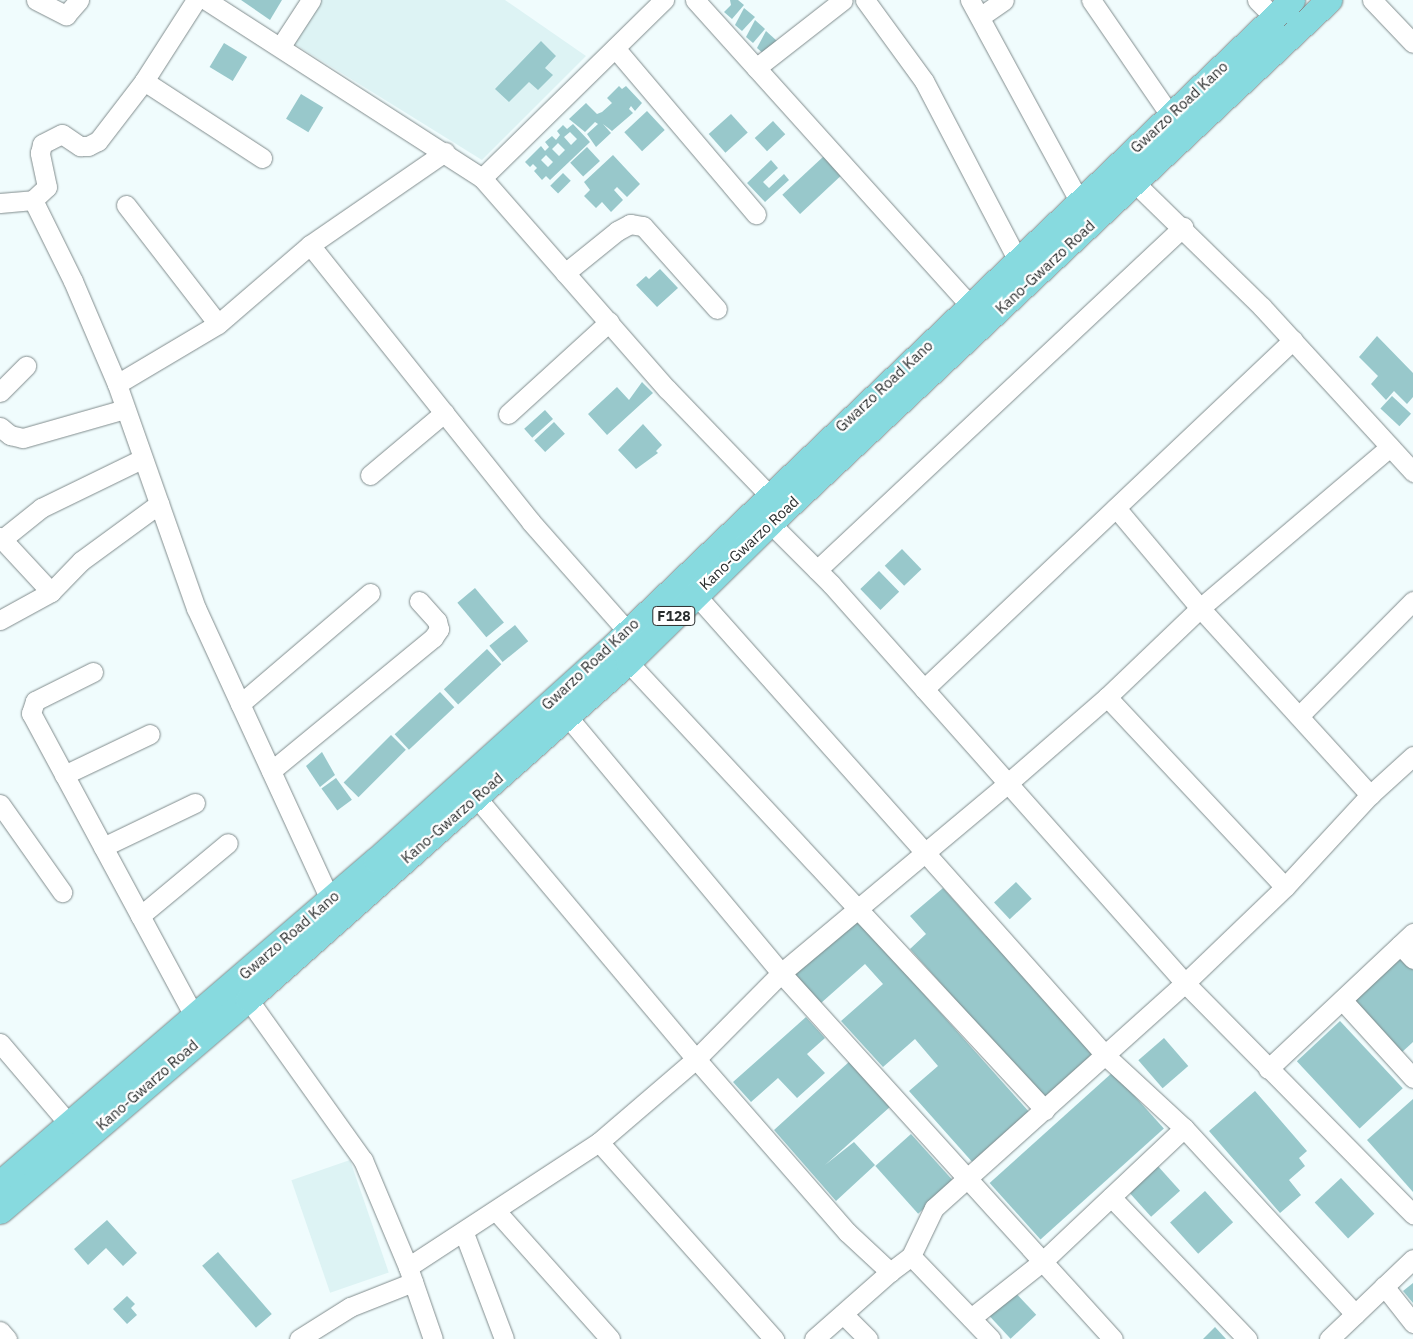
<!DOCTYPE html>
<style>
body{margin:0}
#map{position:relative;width:1413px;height:1339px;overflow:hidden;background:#f0fcfd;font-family:"IBM Plex Sans",sans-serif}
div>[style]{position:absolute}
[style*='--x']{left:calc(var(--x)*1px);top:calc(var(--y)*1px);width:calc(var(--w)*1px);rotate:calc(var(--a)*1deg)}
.built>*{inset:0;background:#ddf3f4;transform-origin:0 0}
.building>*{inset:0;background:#98c8cb;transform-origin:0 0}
.roads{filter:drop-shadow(0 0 1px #818c8d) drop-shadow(0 0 1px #818c8d)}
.minor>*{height:19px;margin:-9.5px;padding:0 9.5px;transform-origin:9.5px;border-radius:9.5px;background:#fff}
.major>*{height:25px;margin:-12.5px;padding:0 12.5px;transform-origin:12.5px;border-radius:12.5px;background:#87dadf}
span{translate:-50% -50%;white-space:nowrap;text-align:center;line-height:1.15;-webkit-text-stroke:4.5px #fff;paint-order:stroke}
.shield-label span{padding:1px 4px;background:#fff;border:1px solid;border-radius:4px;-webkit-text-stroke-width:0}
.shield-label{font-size:14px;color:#2a2e2e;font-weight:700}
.street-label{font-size:15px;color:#2a2e2e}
</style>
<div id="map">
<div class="built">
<div style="clip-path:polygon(322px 0,505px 0,586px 56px,482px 160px,293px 43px)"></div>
<div style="left:350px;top:1160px;width:119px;height:62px;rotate:71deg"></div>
</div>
<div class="building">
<div style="clip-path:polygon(241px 0,282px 0,270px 20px)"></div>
<div style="clip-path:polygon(730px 0,738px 0,744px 5px,732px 19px,724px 12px,731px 5px)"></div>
<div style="clip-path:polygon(744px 8px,755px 17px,742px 31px,735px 25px)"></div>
<div style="clip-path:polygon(755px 20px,765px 29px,753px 43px,746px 37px)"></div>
<div style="clip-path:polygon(766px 31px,777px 41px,765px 55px,757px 48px)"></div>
<div style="clip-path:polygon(541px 41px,556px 56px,545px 68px,553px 75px,538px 90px,529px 82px,509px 102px,495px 89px)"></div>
<div style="left:224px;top:43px;width:27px;height:28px;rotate:31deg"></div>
<div style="clip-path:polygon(619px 86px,622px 89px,626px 86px,642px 103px,635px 111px,631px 106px,629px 109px,633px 113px,612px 131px,603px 124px,611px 133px,596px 147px,587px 134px,598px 124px,595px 122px,585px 132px,569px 119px,586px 103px,597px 114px,602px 112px,612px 103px,607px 98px)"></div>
<div style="left:301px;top:94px;width:26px;height:29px;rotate:31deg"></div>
<div style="left:647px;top:111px;width:26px;height:31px;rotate:47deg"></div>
<div style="left:731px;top:114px;width:25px;height:30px;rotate:48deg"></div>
<div style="left:773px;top:121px;width:18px;height:25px;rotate:47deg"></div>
<div style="clip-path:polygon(evenodd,573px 124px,590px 142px,550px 180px,546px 176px,542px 180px,534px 171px,537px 168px,533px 164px,530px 167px,525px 162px,541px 146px,545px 151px,549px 147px,545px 142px,552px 136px,556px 140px,560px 135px,557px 131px,563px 125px,567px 129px,573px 124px,570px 132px,577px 139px,571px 145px,564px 137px,570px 132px,573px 124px,558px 143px,565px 150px,559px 156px,552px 149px,558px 143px,573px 124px,546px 155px,553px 162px,548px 167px,541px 160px,546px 155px)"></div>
<div style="left:587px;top:147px;width:19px;height:23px;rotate:47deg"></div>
<div style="clip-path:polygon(613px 155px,640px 184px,627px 197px,617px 187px,614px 190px,623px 200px,611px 212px,602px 202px,596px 208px,584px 196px,590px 190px,584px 182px)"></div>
<div style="left:824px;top:156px;width:26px;height:57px;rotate:47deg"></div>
<div style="clip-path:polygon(771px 160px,778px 168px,763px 182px,769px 188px,784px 174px,789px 180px,765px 202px,747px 183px)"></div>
<div style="left:563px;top:173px;width:11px;height:18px;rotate:45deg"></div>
<div style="clip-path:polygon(660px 269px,678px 288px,657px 307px,636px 285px,646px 276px,649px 279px)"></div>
<div style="clip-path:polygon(1377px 336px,1413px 373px,1413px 397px,1407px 404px,1394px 391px,1386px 400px,1371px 384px,1378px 376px,1359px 357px)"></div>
<div style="clip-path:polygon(642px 382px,653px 393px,607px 435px,588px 414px,617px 387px,629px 400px)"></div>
<div style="left:1392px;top:396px;width:26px;height:17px;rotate:43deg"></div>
<div style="left:545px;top:410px;width:12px;height:28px;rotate:48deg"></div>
<div style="left:554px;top:422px;width:16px;height:27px;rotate:47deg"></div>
<div style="clip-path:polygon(643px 424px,662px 445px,656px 451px,658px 453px,636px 469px,618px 450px)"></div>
<div style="left:902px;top:549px;width:28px;height:24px;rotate:46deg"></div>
<div style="left:879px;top:571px;width:29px;height:26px;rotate:46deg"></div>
<div style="left:475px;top:588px;width:45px;height:23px;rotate:50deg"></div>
<div style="left:515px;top:625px;width:21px;height:33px;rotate:51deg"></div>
<div style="left:487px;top:649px;width:21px;height:59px;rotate:47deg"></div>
<div style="left:440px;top:692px;width:21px;height:62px;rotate:47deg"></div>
<div style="left:391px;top:735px;width:21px;height:67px;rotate:45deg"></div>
<div style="clip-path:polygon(322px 752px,335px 775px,320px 787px,306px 766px)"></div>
<div style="left:336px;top:778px;width:27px;height:18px;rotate:54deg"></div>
<div style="left:1016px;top:882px;width:23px;height:30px;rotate:47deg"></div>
<div style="clip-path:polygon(943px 888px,986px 936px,990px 932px,1097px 1053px,1044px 1099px,910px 949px,926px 934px,910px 916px)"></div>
<div style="clip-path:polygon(855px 917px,1031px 1114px,974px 1164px,909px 1091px,938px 1066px,915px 1039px,883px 1067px,841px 1021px,883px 984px,865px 964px,821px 1003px,793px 972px)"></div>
<div style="clip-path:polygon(1400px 956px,1413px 970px,1413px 1042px,1401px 1053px,1352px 1001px)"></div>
<div style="clip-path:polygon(806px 1017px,825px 1038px,807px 1054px,825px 1073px,797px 1098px,778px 1078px,751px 1102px,733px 1082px)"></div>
<div style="left:1340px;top:1021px;width:92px;height:59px;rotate:47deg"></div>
<div style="left:1164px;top:1038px;width:37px;height:34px;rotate:49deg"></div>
<div style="clip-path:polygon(850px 1061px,891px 1106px,825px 1165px,854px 1142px,875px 1165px,836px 1201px,774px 1130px)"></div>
<div style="left:1113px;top:1072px;width:76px;height:166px;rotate:48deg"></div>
<div style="clip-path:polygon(1255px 1091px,1307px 1151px,1299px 1158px,1305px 1166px,1289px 1180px,1301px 1195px,1280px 1213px,1209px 1131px)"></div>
<div style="clip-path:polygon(1413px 1099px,1413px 1192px,1367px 1140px)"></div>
<div style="left:911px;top:1134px;width:64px;height:48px;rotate:48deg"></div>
<div style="left:1156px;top:1164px;width:36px;height:39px;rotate:48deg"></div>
<div style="left:1341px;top:1178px;width:49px;height:36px;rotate:47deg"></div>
<div style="left:1205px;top:1191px;width:42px;height:47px;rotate:48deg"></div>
<div style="clip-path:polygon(107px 1220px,137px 1253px,123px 1266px,106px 1248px,88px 1265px,74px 1249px)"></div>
<div style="left:218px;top:1252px;width:82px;height:21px;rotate:49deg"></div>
<div style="clip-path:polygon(1413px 1283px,1413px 1303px,1403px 1291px)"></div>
<div style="left:1013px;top:1290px;width:34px;height:35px;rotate:47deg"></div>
<div style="clip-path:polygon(127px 1296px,135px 1304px,131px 1308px,137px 1315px,127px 1324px,113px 1309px)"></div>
<div style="clip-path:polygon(1215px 1327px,1226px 1339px,1203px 1339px)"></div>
</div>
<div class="roads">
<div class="minor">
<div style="--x:36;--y:0;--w:34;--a:27"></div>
<div style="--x:66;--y:15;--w:20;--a:-49"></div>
<div style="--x:206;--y:0;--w:328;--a:32.8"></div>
<div style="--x:482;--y:178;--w:281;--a:48.8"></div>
<div style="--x:667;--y:389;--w:147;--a:46.1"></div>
<div style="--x:695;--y:0;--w:411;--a:48"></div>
<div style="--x:865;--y:0;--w:100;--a:53.9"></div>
<div style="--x:924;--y:81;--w:201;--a:62.4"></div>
<div style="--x:970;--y:0;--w:229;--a:61.5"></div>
<div style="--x:1091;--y:0;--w:140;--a:55.5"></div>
<div style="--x:1257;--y:0;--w:24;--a:45"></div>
<div style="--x:1372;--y:0;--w:59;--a:46.4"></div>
<div style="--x:980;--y:17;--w:29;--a:-35"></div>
<div style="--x:281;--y:46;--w:55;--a:-56.9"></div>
<div style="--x:615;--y:48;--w:218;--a:49.7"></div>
<div style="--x:756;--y:68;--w:110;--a:-38"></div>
<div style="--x:144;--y:81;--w:141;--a:33.1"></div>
<div style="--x:482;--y:178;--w:255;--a:-44.4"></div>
<div style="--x:1135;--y:183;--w:177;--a:44.3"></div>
<div style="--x:1262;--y:307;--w:224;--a:47.5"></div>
<div style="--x:33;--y:200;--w:90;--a:63.7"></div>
<div style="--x:73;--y:281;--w:112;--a:66.9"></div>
<div style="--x:117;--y:384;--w:238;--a:70.6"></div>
<div style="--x:196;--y:608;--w:320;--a:65.3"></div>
<div style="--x:0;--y:203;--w:33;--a:-5"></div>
<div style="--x:33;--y:200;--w:19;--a:-43"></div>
<div style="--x:47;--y:187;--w:35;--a:-102"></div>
<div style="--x:40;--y:153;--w:9;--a:-77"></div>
<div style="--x:42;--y:144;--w:22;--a:-27"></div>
<div style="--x:62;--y:134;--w:22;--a:34"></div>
<div style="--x:80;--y:146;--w:8;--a:0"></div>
<div style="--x:88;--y:146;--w:11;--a:-27"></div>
<div style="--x:98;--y:141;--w:76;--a:-52.5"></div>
<div style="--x:144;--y:81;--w:96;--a:-57.3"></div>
<div style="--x:126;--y:205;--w:150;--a:52.3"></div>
<div style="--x:310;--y:245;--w:354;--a:51.4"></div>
<div style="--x:531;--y:522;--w:145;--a:48.6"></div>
<div style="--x:565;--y:273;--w:67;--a:-38.9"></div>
<div style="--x:617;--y:231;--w:15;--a:-28"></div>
<div style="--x:630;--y:224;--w:13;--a:9"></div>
<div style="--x:643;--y:226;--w:111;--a:48.3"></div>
<div style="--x:117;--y:384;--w:117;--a:-30.7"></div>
<div style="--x:218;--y:324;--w:121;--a:-40.7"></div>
<div style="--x:310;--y:245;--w:164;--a:-34.6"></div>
<div style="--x:0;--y:392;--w:37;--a:-45"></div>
<div style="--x:508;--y:414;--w:137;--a:-42.3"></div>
<div style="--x:0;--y:427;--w:13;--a:39"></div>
<div style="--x:10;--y:435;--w:13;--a:13"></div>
<div style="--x:23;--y:438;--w:106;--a:-15.9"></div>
<div style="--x:370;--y:475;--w:97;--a:-40"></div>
<div style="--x:1116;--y:508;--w:131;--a:50"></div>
<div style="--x:1200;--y:608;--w:253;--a:47.7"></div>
<div style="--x:770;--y:523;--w:86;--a:45"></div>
<div style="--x:831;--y:584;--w:533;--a:48.42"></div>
<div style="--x:1185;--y:983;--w:325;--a:45.4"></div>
<div style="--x:0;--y:537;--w:75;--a:47.2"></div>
<div style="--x:0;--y:541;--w:53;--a:-38.8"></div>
<div style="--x:41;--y:508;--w:112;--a:-25.9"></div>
<div style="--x:817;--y:570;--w:502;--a:-43.14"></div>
<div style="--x:695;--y:594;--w:620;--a:48.34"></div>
<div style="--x:1107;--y:1057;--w:105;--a:42.7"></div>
<div style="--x:1184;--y:1128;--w:253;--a:47.4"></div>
<div style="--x:0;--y:620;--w:58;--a:-28.8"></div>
<div style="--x:51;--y:592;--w:43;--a:-45.9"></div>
<div style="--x:81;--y:561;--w:97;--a:-36.2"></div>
<div style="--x:628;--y:662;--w:612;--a:47.05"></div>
<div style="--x:93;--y:672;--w:65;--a:153.4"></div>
<div style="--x:35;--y:701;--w:13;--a:108"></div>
<div style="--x:31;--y:713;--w:344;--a:61.7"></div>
<div style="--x:924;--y:689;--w:508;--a:-43.4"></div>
<div style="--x:1107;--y:697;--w:260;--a:46.9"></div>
<div style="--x:240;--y:704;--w:171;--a:-40.5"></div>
<div style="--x:567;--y:716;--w:334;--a:50.2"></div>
<div style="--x:781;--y:973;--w:494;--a:47.8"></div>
<div style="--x:1299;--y:716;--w:162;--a:-45.3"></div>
<div style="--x:271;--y:771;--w:210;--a:-39.4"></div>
<div style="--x:433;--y:638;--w:11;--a:-56"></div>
<div style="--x:439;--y:629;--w:8;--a:-104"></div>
<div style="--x:437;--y:621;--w:27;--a:-132"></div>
<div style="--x:64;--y:775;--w:95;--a:-25.5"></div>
<div style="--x:476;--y:797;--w:342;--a:50"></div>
<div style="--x:696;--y:1059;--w:230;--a:48.9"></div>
<div style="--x:847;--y:1232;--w:59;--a:42.9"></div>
<div style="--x:890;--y:1272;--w:26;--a:-37"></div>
<div style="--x:911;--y:1256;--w:53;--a:-64.4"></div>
<div style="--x:934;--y:1208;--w:337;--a:-41.9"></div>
<div style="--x:1185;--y:983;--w:139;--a:-43.8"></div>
<div style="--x:1285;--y:887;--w:125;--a:-47.3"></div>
<div style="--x:1370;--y:795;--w:58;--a:-42.2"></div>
<div style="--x:0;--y:804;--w:108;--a:54.8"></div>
<div style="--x:103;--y:847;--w:102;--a:-25.6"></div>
<div style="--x:140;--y:916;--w:114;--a:-39.7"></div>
<div style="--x:1400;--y:945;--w:19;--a:47"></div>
<div style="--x:248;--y:999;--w:198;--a:54.5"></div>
<div style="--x:363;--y:1160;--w:116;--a:67.2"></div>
<div style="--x:408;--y:1267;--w:76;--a:70.9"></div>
<div style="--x:1343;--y:1001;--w:104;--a:47.7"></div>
<div style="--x:0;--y:1043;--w:106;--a:49.6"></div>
<div style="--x:1268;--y:1069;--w:199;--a:-43.2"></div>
<div style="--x:599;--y:1142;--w:264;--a:48.4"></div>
<div style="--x:1111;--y:1197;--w:197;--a:46.2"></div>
<div style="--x:497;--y:1212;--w:170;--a:48.3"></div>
<div style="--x:464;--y:1233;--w:113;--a:69.3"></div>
<div style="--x:911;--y:1256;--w:115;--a:46.1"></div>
<div style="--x:408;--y:1267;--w:228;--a:-33.2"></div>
<div style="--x:599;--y:1142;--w:128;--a:-40.6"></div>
<div style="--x:696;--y:1059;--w:121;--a:-45.3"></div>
<div style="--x:781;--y:973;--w:296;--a:-39.9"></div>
<div style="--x:1008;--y:783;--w:131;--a:-41"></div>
<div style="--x:1107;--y:697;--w:129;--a:-43.7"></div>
<div style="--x:1200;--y:608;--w:249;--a:-40.3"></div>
<div style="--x:1384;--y:1286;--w:47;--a:51.9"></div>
<div style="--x:843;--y:1314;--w:35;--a:45"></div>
<div style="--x:971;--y:1318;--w:92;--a:-38.4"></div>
<div style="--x:1043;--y:1261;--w:194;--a:-43.3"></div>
<div style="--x:0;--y:1331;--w:11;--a:49"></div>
<div style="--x:299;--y:1339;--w:60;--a:-32.1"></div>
<div style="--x:350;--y:1307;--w:68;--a:-21.6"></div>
<div style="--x:814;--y:1339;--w:101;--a:-41.4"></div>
<div style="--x:1329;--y:1339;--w:116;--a:-43.6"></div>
</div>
<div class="major">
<div style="--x:0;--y:1183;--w:496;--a:-40.7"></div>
<div style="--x:376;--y:860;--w:321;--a:-42.1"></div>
<div style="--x:614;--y:645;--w:936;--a:-43.57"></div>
<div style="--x:0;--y:1211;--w:326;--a:-40.5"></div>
<div style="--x:248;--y:999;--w:508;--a:-41.57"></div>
<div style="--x:628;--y:662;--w:199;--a:-44.4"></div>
<div style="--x:770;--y:523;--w:766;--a:-43.09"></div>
</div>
</div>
<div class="shield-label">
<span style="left:674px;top:616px">F128</span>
</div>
<div class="street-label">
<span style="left:1179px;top:107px;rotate:-43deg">Gwarzo Road Kano</span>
<span style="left:1045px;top:267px;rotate:-43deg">Kano-Gwarzo Road</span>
<span style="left:884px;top:386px;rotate:-43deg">Gwarzo Road Kano</span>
<span style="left:749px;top:543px;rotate:-43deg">Kano-Gwarzo Road</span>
<span style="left:590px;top:664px;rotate:-43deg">Gwarzo Road Kano</span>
<span style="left:452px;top:818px;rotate:-41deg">Kano-Gwarzo Road</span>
<span style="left:289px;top:935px;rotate:-41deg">Gwarzo Road Kano</span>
<span style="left:147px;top:1085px;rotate:-41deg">Kano-Gwarzo Road</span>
</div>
</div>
